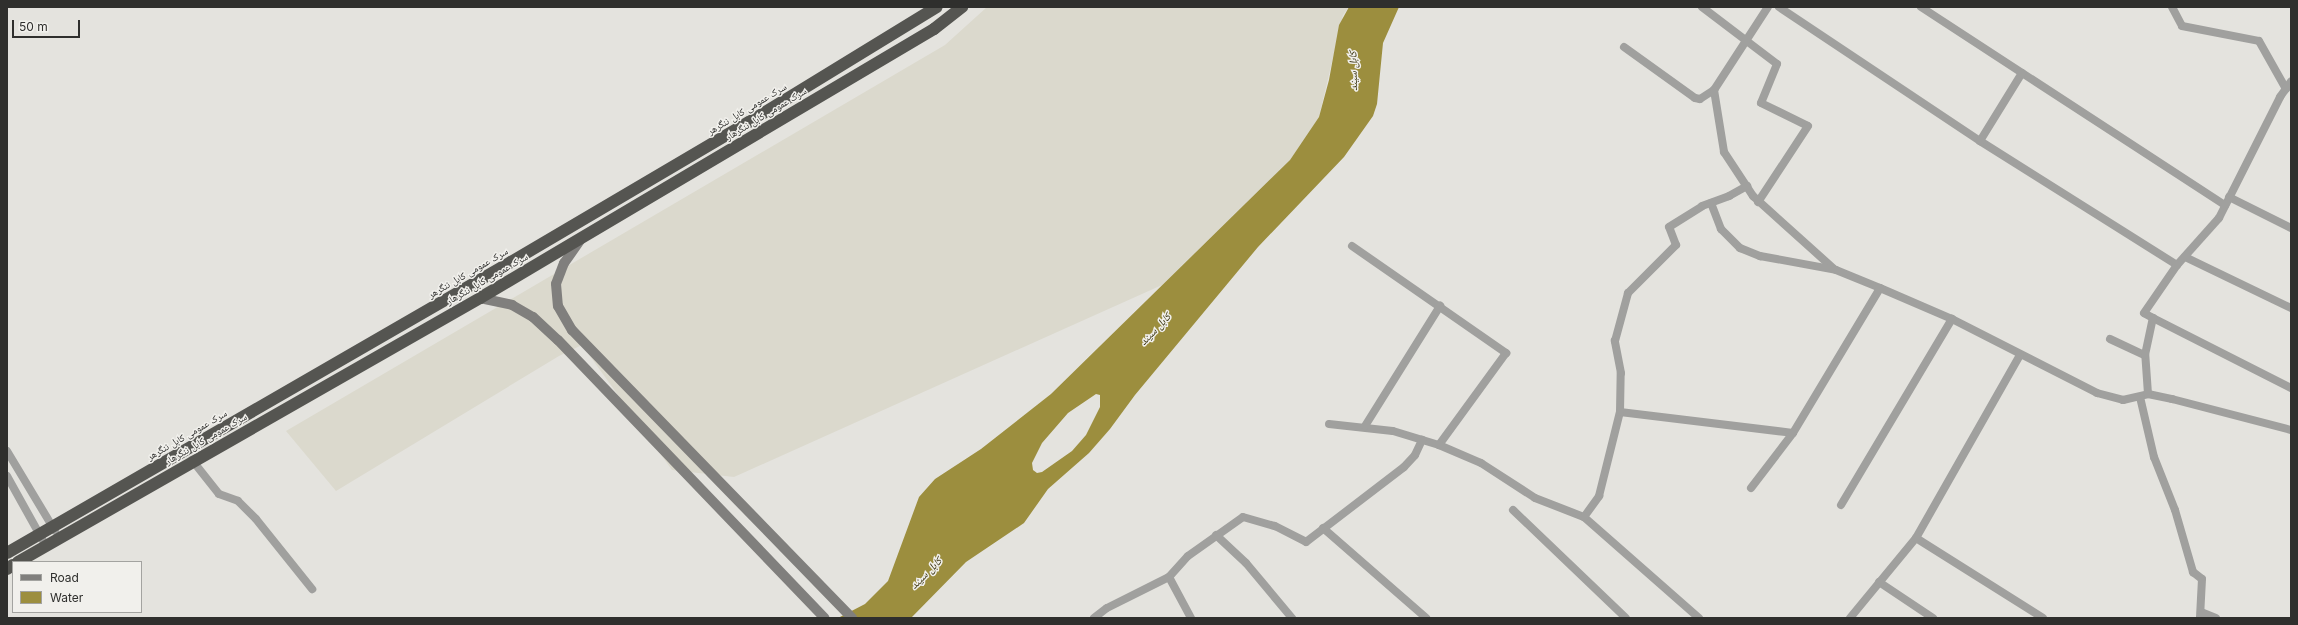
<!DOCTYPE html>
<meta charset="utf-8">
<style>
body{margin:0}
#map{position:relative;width:2298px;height:625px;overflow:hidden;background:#e4e3de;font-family:Inter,"Noto Naskh Arabic",sans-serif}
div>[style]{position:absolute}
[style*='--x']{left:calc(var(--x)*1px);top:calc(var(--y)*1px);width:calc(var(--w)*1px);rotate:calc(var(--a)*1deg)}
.built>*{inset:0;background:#dbd9cd}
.water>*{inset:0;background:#9c8e3e}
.street>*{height:8px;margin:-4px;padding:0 4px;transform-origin:4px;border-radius:4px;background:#a0a09e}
.secondary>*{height:10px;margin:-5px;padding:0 5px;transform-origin:5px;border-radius:5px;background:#807f7d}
.highway>*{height:12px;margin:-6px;padding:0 6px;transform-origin:6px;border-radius:6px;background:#555551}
span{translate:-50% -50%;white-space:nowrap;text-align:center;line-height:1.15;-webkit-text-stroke:3px #f1f0ec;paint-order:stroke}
.street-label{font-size:10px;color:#2f2f2d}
.water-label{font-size:11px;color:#3b3511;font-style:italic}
.frame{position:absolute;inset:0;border:8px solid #2f2f2d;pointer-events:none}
.legend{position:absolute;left:12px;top:561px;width:130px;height:52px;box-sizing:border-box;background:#f1f0ec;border:1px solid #a3a3a0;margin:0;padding:5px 7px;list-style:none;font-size:12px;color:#2f2f2d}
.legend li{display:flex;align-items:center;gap:8px;height:20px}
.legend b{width:20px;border:1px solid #a3a3a0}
.scale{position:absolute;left:12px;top:20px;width:68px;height:18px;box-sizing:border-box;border:2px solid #2f2f2d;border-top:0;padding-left:5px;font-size:12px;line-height:14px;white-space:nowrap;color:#2f2f2d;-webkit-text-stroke:3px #f1f0ec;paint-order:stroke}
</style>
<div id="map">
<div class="built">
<div style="clip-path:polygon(987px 7px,1349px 7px,1343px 15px,1319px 117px,1306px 137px,1290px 160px,1162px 285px,734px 477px,672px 470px,582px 345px,559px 356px,336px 491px,286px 431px,945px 45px)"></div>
</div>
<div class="water">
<div style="clip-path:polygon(evenodd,1349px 7px,1399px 7px,1383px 43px,1377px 104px,1373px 116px,1344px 157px,1258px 247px,1135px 395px,1110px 429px,1089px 453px,1048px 489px,1024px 523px,966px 562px,911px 618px,838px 618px,865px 604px,888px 581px,919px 497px,935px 479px,981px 449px,1051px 394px,1290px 160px,1319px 117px,1329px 80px,1339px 25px,1349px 7px,1096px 394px,1100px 395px,1100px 407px,1086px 435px,1072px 451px,1042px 472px,1037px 473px,1033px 470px,1032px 463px,1042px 443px,1068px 413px,1096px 394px)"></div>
</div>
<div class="street">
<div style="--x:1702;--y:7;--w:94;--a:37.2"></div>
<div style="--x:1777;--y:64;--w:42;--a:112.3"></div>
<div style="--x:1761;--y:103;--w:52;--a:26.1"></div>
<div style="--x:1808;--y:126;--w:91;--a:123.3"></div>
<div style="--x:1779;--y:7;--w:242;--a:33.7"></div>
<div style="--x:1980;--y:141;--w:233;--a:32.2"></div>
<div style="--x:1921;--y:7;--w:363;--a:33.1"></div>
<div style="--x:2172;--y:7;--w:21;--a:62"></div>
<div style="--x:2182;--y:26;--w:78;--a:11"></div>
<div style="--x:2259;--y:41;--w:55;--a:60.6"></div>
<div style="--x:1624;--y:47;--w:87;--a:35.7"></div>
<div style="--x:1695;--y:98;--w:5;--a:11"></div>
<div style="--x:1700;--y:99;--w:17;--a:-33"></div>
<div style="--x:1714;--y:90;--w:99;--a:-57"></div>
<div style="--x:1714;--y:90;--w:63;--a:80.8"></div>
<div style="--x:1724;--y:152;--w:53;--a:56.6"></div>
<div style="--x:1753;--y:196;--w:109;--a:42"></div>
<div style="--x:1980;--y:141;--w:80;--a:-58.3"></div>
<div style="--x:2229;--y:197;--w:69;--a:26.6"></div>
<div style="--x:1711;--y:203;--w:28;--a:69"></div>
<div style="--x:1721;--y:229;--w:27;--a:45"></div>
<div style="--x:1740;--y:248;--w:22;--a:22"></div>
<div style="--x:1760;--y:256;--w:77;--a:10.4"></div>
<div style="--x:1836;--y:270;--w:48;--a:22.2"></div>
<div style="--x:1880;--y:288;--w:78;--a:23.3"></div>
<div style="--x:1952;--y:319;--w:163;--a:27"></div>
<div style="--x:2097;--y:393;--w:27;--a:15"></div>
<div style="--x:2123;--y:400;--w:26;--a:-13"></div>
<div style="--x:2148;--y:394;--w:25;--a:12"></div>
<div style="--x:2172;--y:399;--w:123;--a:14.6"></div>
<div style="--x:1352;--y:246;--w:188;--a:34.8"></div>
<div style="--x:1506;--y:353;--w:114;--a:126.1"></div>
<div style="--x:2185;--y:257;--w:118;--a:25.7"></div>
<div style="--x:2153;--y:318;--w:155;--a:26.9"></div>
<div style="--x:2110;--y:339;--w:38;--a:25"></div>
<div style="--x:2148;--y:394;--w:39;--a:-94"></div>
<div style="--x:2145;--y:355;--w:38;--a:-78"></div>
<div style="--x:2153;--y:318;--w:10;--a:-151"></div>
<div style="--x:2144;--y:313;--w:58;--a:-55.5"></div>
<div style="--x:2177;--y:265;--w:63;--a:-48.2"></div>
<div style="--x:2219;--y:218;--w:136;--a:-63.2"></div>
<div style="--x:2280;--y:97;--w:19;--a:-55"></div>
<div style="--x:2140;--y:397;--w:62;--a:76.9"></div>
<div style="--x:2154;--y:457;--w:57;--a:68.4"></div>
<div style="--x:2175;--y:510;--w:65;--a:73.8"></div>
<div style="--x:2193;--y:572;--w:11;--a:38"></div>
<div style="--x:2202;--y:579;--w:39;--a:93"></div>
<div style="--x:1620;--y:412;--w:174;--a:6.9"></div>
<div style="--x:1329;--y:424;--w:64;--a:6.2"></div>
<div style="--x:1393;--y:431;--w:48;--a:16.9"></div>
<div style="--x:1439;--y:445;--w:46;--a:23.2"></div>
<div style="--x:1481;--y:463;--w:64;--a:32.9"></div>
<div style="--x:1535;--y:498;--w:53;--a:21.2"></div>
<div style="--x:1584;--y:517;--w:153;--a:41.3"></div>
<div style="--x:1365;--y:426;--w:142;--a:-58"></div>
<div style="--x:7;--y:451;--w:93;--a:59"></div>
<div style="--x:192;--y:460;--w:43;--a:51.5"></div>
<div style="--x:219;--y:494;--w:20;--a:20"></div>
<div style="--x:238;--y:501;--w:25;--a:45"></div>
<div style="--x:256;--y:519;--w:90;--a:51.3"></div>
<div style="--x:7;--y:476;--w:80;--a:60.9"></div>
<div style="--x:1751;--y:488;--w:69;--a:-52.6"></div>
<div style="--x:1793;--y:433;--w:169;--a:-59"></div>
<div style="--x:1841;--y:505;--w:217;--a:-59.2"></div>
<div style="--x:1513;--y:510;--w:156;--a:43.7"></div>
<div style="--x:1584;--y:517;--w:26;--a:-54"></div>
<div style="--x:1599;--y:496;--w:87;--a:-76"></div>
<div style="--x:1620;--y:412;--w:39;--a:-89"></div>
<div style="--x:1621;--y:373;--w:33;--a:-101"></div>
<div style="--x:1615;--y:341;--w:50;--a:-74.8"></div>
<div style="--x:1628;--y:293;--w:68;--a:-45"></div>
<div style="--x:1676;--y:245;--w:19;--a:-111"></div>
<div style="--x:1669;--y:227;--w:39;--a:-32"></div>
<div style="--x:1702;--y:206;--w:29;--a:-20"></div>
<div style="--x:1729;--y:196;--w:21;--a:-29"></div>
<div style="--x:1323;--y:528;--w:137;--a:41.1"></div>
<div style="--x:1216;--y:535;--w:41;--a:43"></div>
<div style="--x:1246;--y:563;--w:72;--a:50.1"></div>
<div style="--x:1916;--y:538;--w:150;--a:32.2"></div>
<div style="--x:1169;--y:577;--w:47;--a:61.8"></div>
<div style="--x:1879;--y:582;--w:65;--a:33.7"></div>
<div style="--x:2201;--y:612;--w:16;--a:22"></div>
<div style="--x:1094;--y:618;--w:16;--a:-38"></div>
<div style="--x:1107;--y:608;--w:69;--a:-26.6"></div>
<div style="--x:1169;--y:577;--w:28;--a:-48"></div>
<div style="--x:1188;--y:556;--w:67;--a:-35.3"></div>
<div style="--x:1243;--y:517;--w:33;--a:16"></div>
<div style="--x:1275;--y:526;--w:35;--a:27"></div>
<div style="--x:1306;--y:542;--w:123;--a:-37.4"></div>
<div style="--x:1404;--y:467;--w:16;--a:-47"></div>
<div style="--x:1415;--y:455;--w:17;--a:-65"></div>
<div style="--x:1850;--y:618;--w:104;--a:-50.5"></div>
<div style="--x:1916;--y:538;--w:210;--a:-60.4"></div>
</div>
<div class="secondary">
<div style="--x:581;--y:239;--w:29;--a:125"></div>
<div style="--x:564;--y:263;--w:22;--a:111"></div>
<div style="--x:556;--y:284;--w:22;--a:85"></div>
<div style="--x:558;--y:306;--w:28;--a:60"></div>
<div style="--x:572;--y:330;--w:402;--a:45.8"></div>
<div style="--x:480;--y:298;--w:33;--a:12"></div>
<div style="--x:512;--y:305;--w:24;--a:30"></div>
<div style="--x:533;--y:317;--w:34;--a:43"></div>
<div style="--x:558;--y:340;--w:385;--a:46.2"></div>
</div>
<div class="highway">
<div style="--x:7;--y:553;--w:582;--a:-30"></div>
<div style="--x:511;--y:262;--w:276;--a:-30.5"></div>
<div style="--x:749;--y:122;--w:220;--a:-31.5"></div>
<div style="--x:18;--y:562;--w:532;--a:-29.74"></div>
<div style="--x:480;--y:298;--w:528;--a:-30.65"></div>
<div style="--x:934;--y:29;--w:36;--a:-38"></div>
<div style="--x:7;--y:569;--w:7;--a:-34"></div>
</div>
<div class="street-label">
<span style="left:747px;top:109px;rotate:-31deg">سرک عمومی کابل ننگرهر</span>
<span style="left:766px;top:114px;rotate:-31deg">سرک عمومی کابل ننگرهار</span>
<span style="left:468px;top:273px;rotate:-30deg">سرک عمومی کابل ننگرهر</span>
<span style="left:487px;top:279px;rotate:-30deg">سرک عمومی کابل ننگرهار</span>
<span style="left:187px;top:435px;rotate:-30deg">سرک عمومی کابل ننگرهر</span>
<span style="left:206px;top:439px;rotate:-30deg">سرک عمومی کابل ننگرهار</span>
</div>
<div class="water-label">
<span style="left:1353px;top:71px;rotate:-91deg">کابل سيند</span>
<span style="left:1155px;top:329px;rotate:-46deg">کابل سيند</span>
<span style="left:926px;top:573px;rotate:-45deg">کابل سيند</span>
</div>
<div class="frame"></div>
<ul class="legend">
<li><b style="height:5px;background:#807f7d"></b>Road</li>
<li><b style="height:11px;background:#9c8e3e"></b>Water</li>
</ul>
<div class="scale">50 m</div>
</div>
